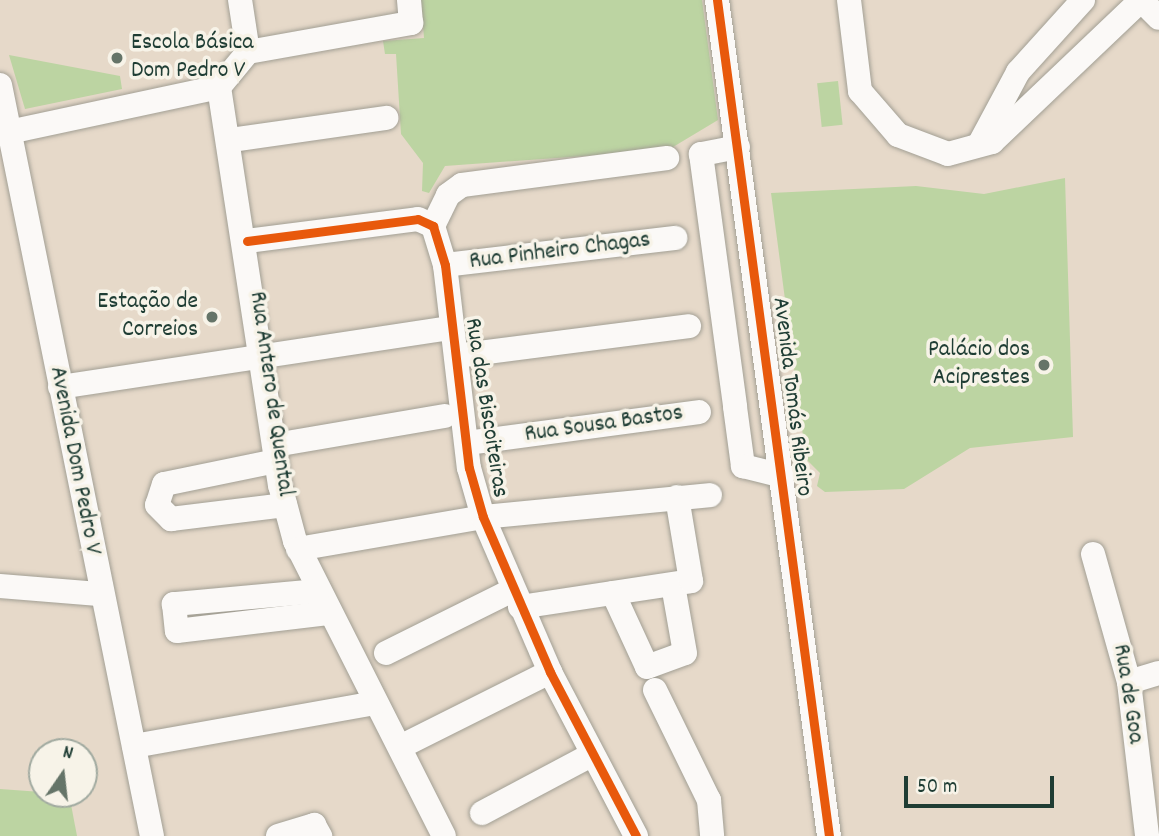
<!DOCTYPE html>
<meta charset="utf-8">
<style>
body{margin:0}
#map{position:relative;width:1159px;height:836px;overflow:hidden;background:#e6d9c9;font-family:Dekko,sans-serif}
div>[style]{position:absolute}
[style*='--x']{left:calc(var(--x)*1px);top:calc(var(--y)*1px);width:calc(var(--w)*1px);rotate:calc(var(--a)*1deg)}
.green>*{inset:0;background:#bcd4a2;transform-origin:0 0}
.roads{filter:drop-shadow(0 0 2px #a29f94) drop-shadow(0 0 2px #a29f94)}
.minor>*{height:24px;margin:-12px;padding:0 12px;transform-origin:12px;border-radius:12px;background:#fbf9f7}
.cycleway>*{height:9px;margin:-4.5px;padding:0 4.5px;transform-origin:4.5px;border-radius:4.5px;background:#e8590c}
.dots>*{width:19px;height:19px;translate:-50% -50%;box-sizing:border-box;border:4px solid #f7f3e8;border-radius:50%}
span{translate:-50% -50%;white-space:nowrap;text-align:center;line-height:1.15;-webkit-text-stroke:7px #f7f3e8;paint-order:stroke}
.poi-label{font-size:24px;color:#1f3d34}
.left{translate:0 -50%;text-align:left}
.right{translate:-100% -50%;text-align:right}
.street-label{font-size:24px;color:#1f3d34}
.north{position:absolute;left:28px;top:738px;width:70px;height:70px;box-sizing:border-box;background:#f7f3e8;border:2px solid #a1aaa0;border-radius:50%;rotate:14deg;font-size:19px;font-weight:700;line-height:28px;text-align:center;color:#1f3d34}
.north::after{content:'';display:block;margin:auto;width:24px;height:32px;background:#657468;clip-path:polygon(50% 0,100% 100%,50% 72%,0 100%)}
.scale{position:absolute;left:904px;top:776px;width:150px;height:32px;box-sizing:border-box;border:4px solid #1f3d34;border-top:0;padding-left:9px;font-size:21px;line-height:24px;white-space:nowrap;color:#1f3d34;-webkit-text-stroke:5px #f7f3e8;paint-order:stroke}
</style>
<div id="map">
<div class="green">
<div style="clip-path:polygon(421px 0,702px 0,718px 120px,668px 150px,445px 166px,429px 193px,422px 191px,423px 163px,401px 134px,396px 54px,385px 54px,383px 41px,424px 38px)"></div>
<div style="clip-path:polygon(9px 55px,120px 76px,122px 89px,25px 109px)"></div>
<div style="left:838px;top:81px;width:44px;height:21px;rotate:84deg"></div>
<div style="clip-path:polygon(1065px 178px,1073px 437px,970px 448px,904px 489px,825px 492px,817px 486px,820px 473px,806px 459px,771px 193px,916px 186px,984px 194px)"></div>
<div style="clip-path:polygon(0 789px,69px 794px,77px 836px,0 836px)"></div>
</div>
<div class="roads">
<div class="minor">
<div style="--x:717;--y:0;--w:843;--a:82.37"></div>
<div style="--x:849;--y:0;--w:92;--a:83.1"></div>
<div style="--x:860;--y:91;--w:58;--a:49.2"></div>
<div style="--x:898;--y:135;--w:53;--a:20.8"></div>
<div style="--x:948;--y:154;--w:46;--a:-15.3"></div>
<div style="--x:992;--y:142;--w:206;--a:-43.6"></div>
<div style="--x:1141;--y:0;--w:25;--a:45"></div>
<div style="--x:248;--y:52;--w:166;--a:-10.1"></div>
<div style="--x:411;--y:23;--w:23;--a:-95"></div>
<div style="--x:0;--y:85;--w:766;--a:78.56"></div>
<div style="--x:219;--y:87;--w:403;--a:81.3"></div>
<div style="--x:280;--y:485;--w:58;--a:75"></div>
<div style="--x:295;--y:541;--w:330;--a:63.2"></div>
<div style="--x:219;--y:87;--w:45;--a:-50.4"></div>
<div style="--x:248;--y:52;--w:53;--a:-98.7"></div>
<div style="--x:9;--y:132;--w:215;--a:-12.1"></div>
<div style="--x:231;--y:140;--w:157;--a:-8.1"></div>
<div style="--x:980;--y:143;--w:81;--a:-61.8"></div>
<div style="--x:1018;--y:72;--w:97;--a:-47.9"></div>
<div style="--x:738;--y:147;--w:38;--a:169"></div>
<div style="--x:701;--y:154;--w:255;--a:82.3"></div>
<div style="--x:735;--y:407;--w:60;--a:82.3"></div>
<div style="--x:743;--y:466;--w:41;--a:14"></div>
<div style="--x:433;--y:226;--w:34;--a:-64"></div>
<div style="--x:448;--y:195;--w:17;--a:-36"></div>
<div style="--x:462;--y:185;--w:207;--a:-7.5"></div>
<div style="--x:247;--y:241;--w:172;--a:-7.3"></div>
<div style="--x:418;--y:219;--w:17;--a:25"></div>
<div style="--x:433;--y:226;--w:41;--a:72.9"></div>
<div style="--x:445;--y:265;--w:204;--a:83.3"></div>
<div style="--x:469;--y:468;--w:51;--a:74.1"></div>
<div style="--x:483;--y:517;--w:169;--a:66.6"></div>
<div style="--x:550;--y:672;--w:185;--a:62.3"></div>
<div style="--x:445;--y:265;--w:232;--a:-6.7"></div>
<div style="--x:456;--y:356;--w:235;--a:-7.3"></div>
<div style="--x:60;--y:387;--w:395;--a:-8.6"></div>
<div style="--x:467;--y:443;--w:234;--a:-7.6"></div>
<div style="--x:275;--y:445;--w:172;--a:-9.7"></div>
<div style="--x:276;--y:461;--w:114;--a:168.4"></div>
<div style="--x:164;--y:484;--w:22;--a:108"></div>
<div style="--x:157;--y:505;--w:20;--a:45"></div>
<div style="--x:171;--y:519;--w:115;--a:-7"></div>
<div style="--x:298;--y:549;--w:188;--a:-9.8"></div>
<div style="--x:483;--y:517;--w:228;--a:-5.5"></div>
<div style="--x:1093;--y:554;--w:133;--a:74.3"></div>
<div style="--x:1129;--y:682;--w:155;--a:83.3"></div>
<div style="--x:0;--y:586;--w:99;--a:4.6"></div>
<div style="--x:318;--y:591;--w:145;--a:174.8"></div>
<div style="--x:174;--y:604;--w:27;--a:84"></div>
<div style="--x:177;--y:631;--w:152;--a:-6.8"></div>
<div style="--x:613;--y:593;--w:81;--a:65.3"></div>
<div style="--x:647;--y:667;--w:40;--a:-20.2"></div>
<div style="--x:685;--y:653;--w:69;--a:-100"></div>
<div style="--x:520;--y:607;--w:173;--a:-8.6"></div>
<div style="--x:691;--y:581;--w:85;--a:-99.5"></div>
<div style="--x:386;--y:653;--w:142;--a:-26.4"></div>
<div style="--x:1129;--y:682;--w:31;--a:-17"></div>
<div style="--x:655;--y:690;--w:123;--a:63.9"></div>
<div style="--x:709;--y:800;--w:36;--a:85"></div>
<div style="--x:134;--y:746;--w:245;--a:-10.1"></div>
<div style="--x:400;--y:747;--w:168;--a:-26.6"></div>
<div style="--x:482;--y:813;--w:123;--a:-28"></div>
<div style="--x:278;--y:836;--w:38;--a:-17"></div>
<div style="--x:314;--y:825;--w:13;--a:61"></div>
</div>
</div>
<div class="cycleway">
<div style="--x:717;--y:0;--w:843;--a:82.37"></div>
<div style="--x:247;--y:241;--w:172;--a:-7.3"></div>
<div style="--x:418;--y:219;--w:17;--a:25"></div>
<div style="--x:433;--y:226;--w:41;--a:72.9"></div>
<div style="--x:445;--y:265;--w:204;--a:83.3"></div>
<div style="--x:469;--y:468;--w:51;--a:74.1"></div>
<div style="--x:483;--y:517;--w:169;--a:66.6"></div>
<div style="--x:550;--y:672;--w:185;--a:62.3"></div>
</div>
<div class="dots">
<div style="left:117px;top:58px;background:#657468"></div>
<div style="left:212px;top:317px;background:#657468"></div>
<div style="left:1044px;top:365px;background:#657468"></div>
</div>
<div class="poi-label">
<span class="left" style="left:131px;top:58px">Escola Básica<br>Dom Pedro V</span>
<span class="right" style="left:198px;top:317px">Estação de<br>Correios</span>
<span class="right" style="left:1030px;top:365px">Palácio dos<br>Aciprestes</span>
</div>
<div class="street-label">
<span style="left:560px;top:252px;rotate:-7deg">Rua Pinheiro Chagas</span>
<span style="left:270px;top:394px;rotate:82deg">Rua Antero de Quental</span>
<span style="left:791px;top:397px;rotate:83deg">Avenida Tomás Ribeiro</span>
<span style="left:485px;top:408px;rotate:81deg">Rua das Biscoiteiras</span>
<span style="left:604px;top:425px;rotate:-8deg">Rua Sousa Bastos</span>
<span style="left:74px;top:461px;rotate:79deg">Avenida Dom Pedro V</span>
<span style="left:1127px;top:694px;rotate:81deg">Rua de Goa</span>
</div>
<div class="north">N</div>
<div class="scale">50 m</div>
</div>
